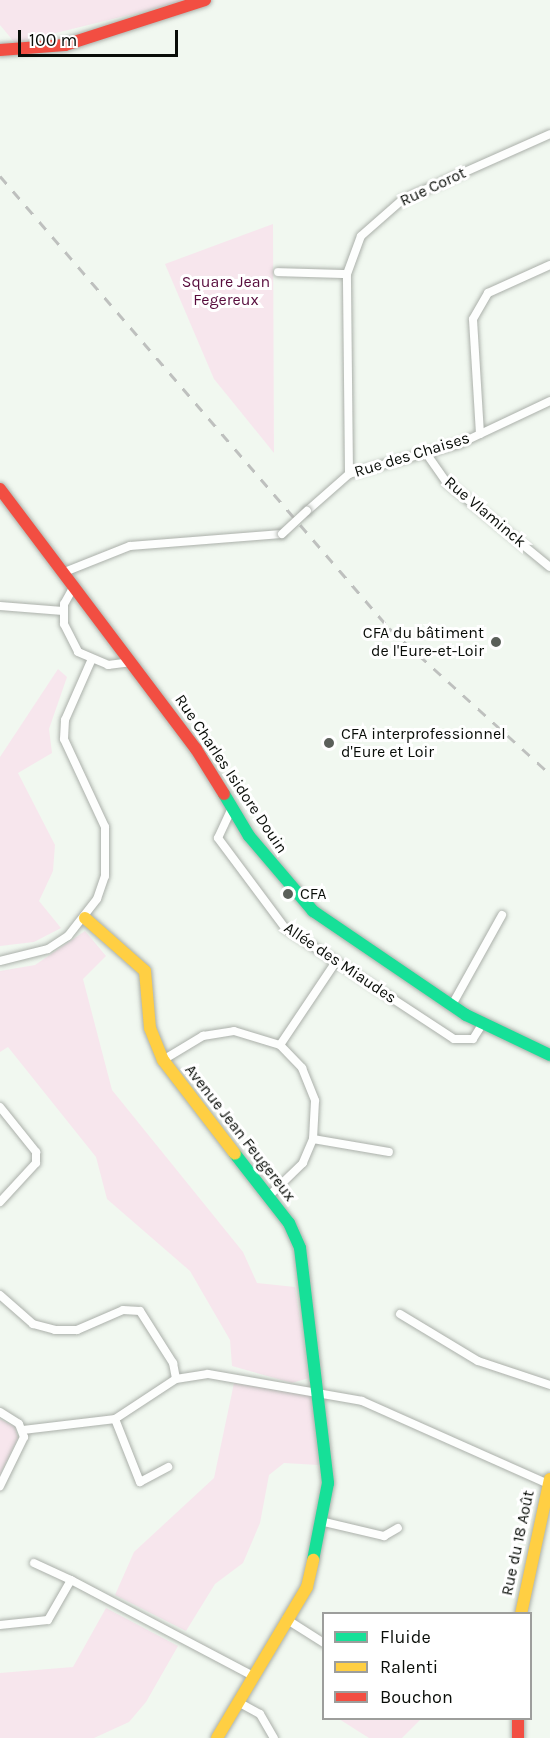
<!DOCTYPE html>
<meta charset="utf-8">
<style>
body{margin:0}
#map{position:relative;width:550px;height:1738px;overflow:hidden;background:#f1f8f0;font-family:Karla,sans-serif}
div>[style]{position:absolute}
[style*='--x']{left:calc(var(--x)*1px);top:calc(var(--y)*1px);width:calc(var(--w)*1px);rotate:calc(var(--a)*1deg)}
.green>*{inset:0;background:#f7e6ed}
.roads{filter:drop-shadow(0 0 2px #abb0aa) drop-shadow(0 0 2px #abb0aa)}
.street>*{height:8px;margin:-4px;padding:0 4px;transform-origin:4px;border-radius:4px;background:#fdfefd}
.fast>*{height:12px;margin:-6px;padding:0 6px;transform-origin:6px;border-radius:6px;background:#16e098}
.slow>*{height:12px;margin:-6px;padding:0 6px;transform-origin:6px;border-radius:6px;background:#ffcf43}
.jam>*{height:12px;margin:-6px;padding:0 6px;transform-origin:6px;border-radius:6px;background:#f24e42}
.rail>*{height:3px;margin-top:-1.5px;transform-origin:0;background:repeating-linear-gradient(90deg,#bec0be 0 10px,transparent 0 20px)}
.bridges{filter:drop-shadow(0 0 2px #abb0aa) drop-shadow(0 0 2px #abb0aa)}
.street-bridge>*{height:8px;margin:-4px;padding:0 4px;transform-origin:4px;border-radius:4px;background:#fdfefd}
.dots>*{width:16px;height:16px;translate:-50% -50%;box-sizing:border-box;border:3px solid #fff;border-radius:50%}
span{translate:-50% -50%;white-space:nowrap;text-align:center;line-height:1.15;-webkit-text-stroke:6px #fff;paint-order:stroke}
.street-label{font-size:16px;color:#090d08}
.park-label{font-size:16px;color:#580d3d}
.poi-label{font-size:16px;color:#090d08}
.right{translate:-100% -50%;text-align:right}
.left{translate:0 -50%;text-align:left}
.legend{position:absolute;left:322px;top:1612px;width:210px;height:108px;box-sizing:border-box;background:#fff;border:2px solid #9d9e9c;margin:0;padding:8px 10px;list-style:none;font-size:18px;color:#090d08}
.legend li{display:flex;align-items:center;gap:12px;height:30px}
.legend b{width:30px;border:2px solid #9d9e9c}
.scale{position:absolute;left:18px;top:30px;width:160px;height:27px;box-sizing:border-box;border:3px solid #090d08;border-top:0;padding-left:8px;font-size:18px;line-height:21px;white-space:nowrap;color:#090d08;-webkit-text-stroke:4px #fff;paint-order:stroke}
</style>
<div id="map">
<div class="green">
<div style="clip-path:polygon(0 0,190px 0,15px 43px,0 25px)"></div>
<div style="clip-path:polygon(273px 224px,274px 453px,214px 379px,165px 264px)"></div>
<div style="clip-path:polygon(58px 669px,67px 677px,49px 729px,52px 753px,18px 773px,55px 845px,53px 871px,39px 901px,61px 928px,34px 942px,0 946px,0 757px)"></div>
<div style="clip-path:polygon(85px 931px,106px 956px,83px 979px,112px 1090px,243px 1252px,257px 1283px,295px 1287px,309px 1378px,292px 1383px,232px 1366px,230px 1340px,190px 1271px,107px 1199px,96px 1157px,8px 1047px,0 1052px,0 971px,35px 965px)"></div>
<div style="clip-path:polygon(234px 1383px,312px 1396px,319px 1465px,284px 1463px,269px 1475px,260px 1523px,243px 1563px,215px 1584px,186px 1631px,115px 1595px,134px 1552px,214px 1478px)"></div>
<div style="clip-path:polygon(0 1419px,15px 1427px,18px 1438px,0 1475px)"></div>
<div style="clip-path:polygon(106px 1608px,178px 1646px,146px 1702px,129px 1722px,94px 1738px,0 1738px,0 1673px,73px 1667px)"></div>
<div style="clip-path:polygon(339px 1719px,421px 1719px,402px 1738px,369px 1738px)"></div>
</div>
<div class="roads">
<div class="street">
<div style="--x:278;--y:272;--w:69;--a:1.7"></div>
<div style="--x:480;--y:434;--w:115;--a:-93.5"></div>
<div style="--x:473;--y:319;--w:30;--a:-60"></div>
<div style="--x:488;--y:293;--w:68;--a:-24.3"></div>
<div style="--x:426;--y:453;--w:35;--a:55"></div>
<div style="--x:446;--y:482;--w:134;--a:39.3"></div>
<div style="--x:349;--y:474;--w:200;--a:-90.6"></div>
<div style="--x:347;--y:274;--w:40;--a:-69.8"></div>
<div style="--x:361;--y:236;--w:55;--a:-41.3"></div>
<div style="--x:402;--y:200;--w:162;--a:-24"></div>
<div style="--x:307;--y:511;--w:56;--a:-41.4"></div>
<div style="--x:349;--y:474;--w:114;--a:-15.3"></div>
<div style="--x:459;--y:444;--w:101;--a:-25.3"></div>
<div style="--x:62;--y:573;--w:73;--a:-21.7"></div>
<div style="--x:130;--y:546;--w:152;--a:-4.5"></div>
<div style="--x:73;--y:588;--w:18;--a:119"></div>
<div style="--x:64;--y:604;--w:20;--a:90"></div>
<div style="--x:64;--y:624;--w:31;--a:63"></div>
<div style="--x:78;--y:652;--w:33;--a:23"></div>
<div style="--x:108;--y:665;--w:24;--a:-7"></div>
<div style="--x:0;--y:606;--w:63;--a:4.5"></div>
<div style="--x:232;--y:808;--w:33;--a:115"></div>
<div style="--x:218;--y:838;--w:112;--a:53.3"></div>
<div style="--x:285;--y:928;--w:202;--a:33.3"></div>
<div style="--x:454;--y:1039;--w:19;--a:0"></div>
<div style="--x:473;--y:1039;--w:19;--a:-58"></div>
<div style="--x:0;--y:961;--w:49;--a:-14"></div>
<div style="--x:48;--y:949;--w:24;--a:-33"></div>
<div style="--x:68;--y:936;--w:47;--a:-51.9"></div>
<div style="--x:97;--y:899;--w:24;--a:-71"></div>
<div style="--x:105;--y:876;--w:49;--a:-90"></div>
<div style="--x:105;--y:827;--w:97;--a:-115"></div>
<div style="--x:64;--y:739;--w:19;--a:-87"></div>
<div style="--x:65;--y:720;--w:64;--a:-66.2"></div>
<div style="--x:452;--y:1005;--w:103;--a:-60.9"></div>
<div style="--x:280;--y:1045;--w:99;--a:-56.1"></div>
<div style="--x:163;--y:1060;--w:47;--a:-31"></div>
<div style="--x:203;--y:1036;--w:31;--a:-9"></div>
<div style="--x:234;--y:1031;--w:48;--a:16.9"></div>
<div style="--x:280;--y:1045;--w:32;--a:46"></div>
<div style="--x:302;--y:1068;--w:35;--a:68"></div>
<div style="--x:315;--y:1101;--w:38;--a:93"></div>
<div style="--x:313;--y:1139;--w:26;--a:113"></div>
<div style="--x:303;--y:1163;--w:47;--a:135.9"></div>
<div style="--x:0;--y:1107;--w:58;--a:51.3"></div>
<div style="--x:36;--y:1152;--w:11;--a:90"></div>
<div style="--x:36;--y:1163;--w:53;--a:132.7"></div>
<div style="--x:313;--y:1139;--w:77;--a:9.7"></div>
<div style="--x:0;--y:1295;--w:44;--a:41.3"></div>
<div style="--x:33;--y:1324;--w:23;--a:15"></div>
<div style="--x:55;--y:1330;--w:22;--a:0"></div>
<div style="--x:77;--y:1330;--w:50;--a:-23.5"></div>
<div style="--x:123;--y:1310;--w:17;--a:3"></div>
<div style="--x:140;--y:1311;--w:62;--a:57.6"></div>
<div style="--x:173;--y:1363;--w:16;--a:79"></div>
<div style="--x:400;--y:1314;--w:91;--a:31.1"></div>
<div style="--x:478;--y:1361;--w:76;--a:18.4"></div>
<div style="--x:0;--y:1412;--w:22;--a:32"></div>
<div style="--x:19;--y:1424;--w:14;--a:69"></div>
<div style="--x:24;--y:1437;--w:55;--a:116.1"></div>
<div style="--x:115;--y:1419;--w:68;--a:68.4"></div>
<div style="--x:140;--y:1482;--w:32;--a:-28"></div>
<div style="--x:23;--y:1430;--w:93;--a:-6.8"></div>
<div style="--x:115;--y:1419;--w:73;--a:-33.3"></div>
<div style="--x:176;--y:1379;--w:32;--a:-9"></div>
<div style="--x:208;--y:1374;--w:156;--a:9.9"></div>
<div style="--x:362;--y:1401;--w:204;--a:24"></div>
<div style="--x:320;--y:1521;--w:66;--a:13.2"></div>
<div style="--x:384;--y:1536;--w:16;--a:-30"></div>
<div style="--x:34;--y:1563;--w:41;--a:24.7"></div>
<div style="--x:286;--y:1619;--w:45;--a:32.3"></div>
<div style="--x:0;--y:1625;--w:48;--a:-5.9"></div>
<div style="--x:48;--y:1620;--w:46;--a:-60.1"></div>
<div style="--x:71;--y:1580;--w:204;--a:27.8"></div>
<div style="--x:238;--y:1702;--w:25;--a:29"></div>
<div style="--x:260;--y:1714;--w:28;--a:60"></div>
</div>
<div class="fast">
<div style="--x:224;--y:794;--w:49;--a:59.2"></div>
<div style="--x:249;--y:836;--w:99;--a:49.5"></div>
<div style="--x:313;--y:911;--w:185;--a:34.2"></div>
<div style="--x:466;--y:1015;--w:93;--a:25.5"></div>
<div style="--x:235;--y:1154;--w:88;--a:52"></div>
<div style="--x:289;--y:1223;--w:27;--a:66"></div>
<div style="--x:300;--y:1248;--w:237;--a:83.2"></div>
<div style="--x:328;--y:1483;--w:78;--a:101"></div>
</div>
<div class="slow">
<div style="--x:85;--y:918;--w:80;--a:41.5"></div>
<div style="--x:145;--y:971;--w:57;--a:85"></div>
<div style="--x:150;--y:1028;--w:35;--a:68"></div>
<div style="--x:163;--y:1060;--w:118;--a:52.5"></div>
<div style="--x:521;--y:1614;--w:138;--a:-77.9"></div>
<div style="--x:217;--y:1738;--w:176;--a:-59.2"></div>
<div style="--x:307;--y:1587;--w:28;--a:-77"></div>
</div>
<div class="jam">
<div style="--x:0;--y:50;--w:65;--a:-4.4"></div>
<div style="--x:65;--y:45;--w:147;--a:-17.8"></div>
<div style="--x:0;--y:489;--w:326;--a:53"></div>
<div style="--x:196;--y:749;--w:53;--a:58.1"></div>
<div style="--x:518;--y:1718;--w:20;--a:90"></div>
</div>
</div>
<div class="rail">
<div style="--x:0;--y:176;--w:596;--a:49.28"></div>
<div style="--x:389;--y:628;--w:217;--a:42.2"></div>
</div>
<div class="bridges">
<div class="street-bridge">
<div style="--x:282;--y:534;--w:34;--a:-43"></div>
</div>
</div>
<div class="dots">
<div style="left:496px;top:642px;background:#5a5f59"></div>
<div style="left:329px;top:743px;background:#5a5f59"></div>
<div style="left:288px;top:894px;background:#5a5f59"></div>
</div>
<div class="street-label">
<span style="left:433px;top:187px;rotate:-25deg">Rue Corot</span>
<span style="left:412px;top:455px;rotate:-17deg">Rue des Chaises</span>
<span style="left:485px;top:512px;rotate:40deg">Rue Vlaminck</span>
<span style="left:231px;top:774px;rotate:56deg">Rue Charles Isidore Douin</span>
<span style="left:340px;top:963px;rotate:34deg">Allée des Miaudes</span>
<span style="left:240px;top:1133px;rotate:52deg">Avenue Jean Feugereux</span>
<span style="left:518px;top:1543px;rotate:-78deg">Rue du 18 Août</span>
</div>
<div class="park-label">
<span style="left:226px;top:291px">Square Jean<br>Fegereux</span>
</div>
<div class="poi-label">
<span class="right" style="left:484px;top:642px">CFA du bâtiment<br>de l'Eure-et-Loir</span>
<span class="left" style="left:341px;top:743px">CFA interprofessionnel<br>d'Eure et Loir</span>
<span class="left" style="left:300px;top:894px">CFA</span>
</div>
<ul class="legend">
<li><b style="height:8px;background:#16e098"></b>Fluide</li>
<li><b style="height:8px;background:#ffcf43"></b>Ralenti</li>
<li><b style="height:8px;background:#f24e42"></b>Bouchon</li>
</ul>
<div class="scale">100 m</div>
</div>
